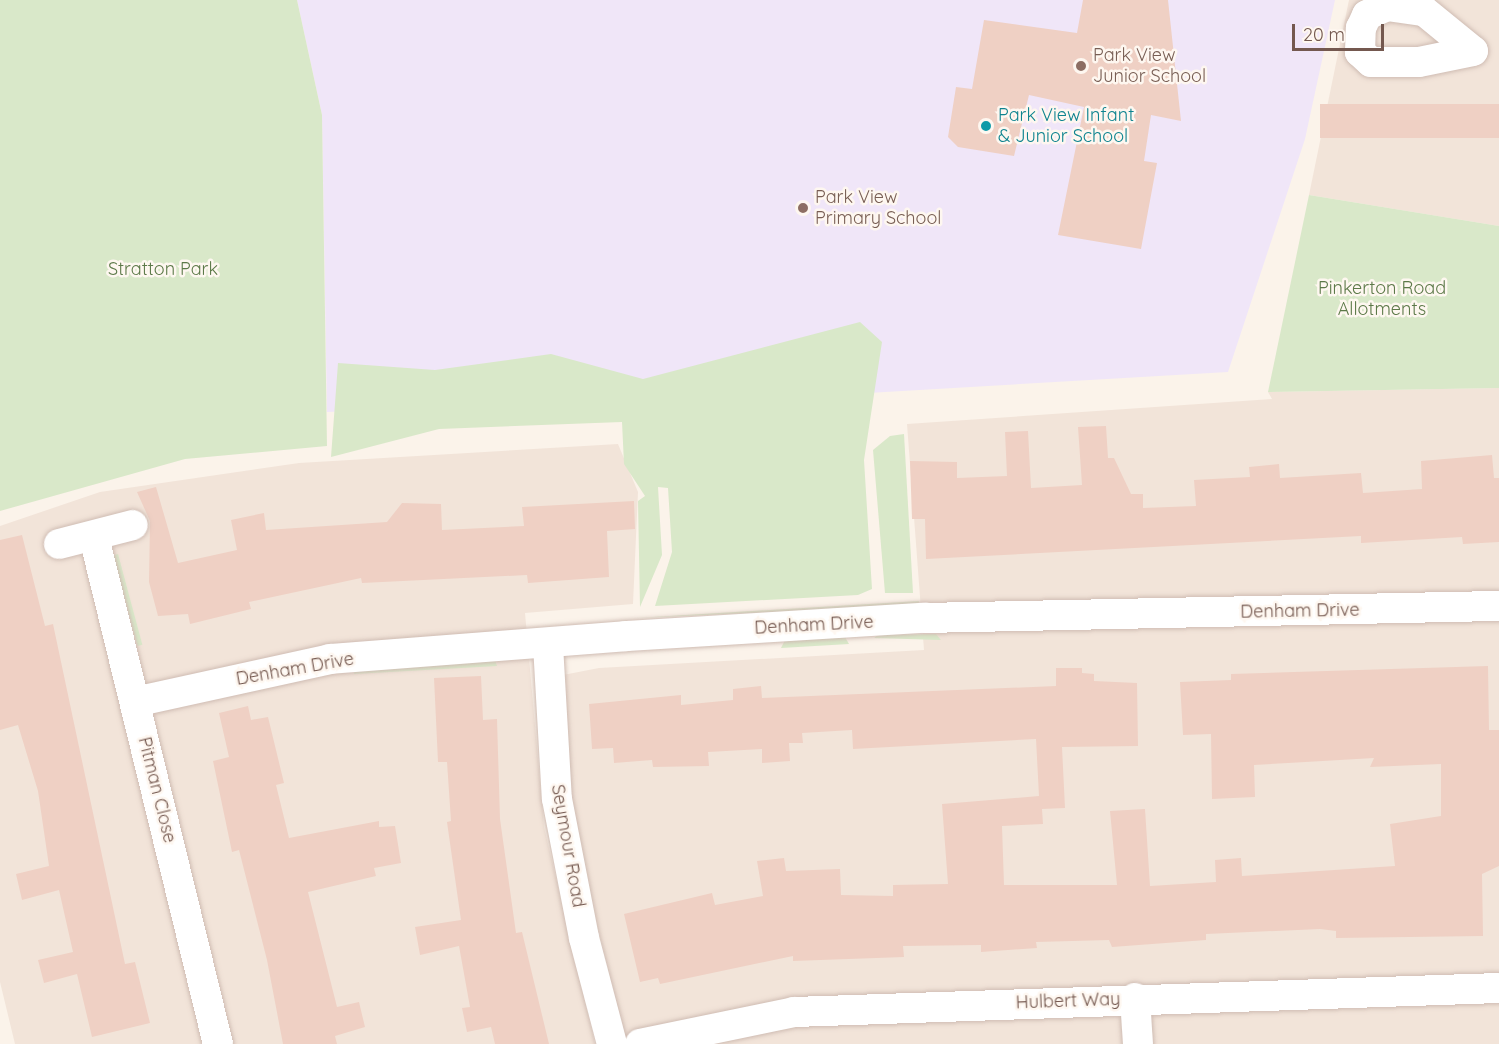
<!DOCTYPE html>
<style>
body{margin:0}
#map{position:relative;width:1499px;height:1044px;overflow:hidden;background:#fbf3ea;font-family:Quicksand,sans-serif}
div>[style]{position:absolute}
[style*='--x']{left:calc(var(--x)*1px);top:calc(var(--y)*1px);width:calc(var(--w)*1px);rotate:calc(var(--a)*1deg)}
.residential>*{inset:0;background:#f2e4d9}
.education>*{inset:0;background:#f0e6f8}
.green>*{inset:0;background:#d9e8c9;transform-origin:0 0}
.building>*{inset:0;background:#efd0c4;transform-origin:0 0}
.roads{filter:drop-shadow(0 0 2px #cfbcb3) drop-shadow(0 0 2px #cfbcb3)}
.minor>*{height:30px;margin:-15px;padding:0 15px;transform-origin:15px;border-radius:15px;background:#fff}
.dots>*{width:16px;height:16px;translate:-50% -50%;box-sizing:border-box;border:3px solid #fef7f0;border-radius:50%}
span{translate:-50% -50%;white-space:nowrap;text-align:center;line-height:1.15;-webkit-text-stroke:5px #fef7f0;paint-order:stroke}
.education-label{font-size:18px;color:#785e54}
.left{translate:0 -50%;text-align:left}
.culture-label{font-size:18px;color:#0d838f}
.park-label{font-size:18px;color:#5c7948}
.street-label{font-size:18px;color:#74584f}
.scale{position:absolute;left:1292px;top:24px;width:92px;height:27px;box-sizing:border-box;border:3px solid #74584f;border-top:0;padding-left:8px;font-size:18px;line-height:21px;white-space:nowrap;color:#74584f;-webkit-text-stroke:4px #fef7f0;paint-order:stroke}
</style>
<div id="map">
<div class="residential">
<div style="clip-path:polygon(1349px 0,1499px 0,1499px 226px,1309px 195px)"></div>
<div style="clip-path:polygon(1499px 388px,1499px 1044px,626px 1044px,566px 796px,563px 675px,599px 668px,924px 650px,907px 424px,1272px 399px,1268px 392px)"></div>
<div style="clip-path:polygon(618px 444px,638px 492px,633px 604px,525px 613px,544px 827px,595px 1044px,15px 1044px,0 982px,0 526px,100px 492px,299px 463px)"></div>
</div>
<div class="education">
<div style="clip-path:polygon(297px 0,1335px 0,1305px 139px,1228px 372px,851px 394px,327px 412px,322px 115px)"></div>
</div>
<div class="green">
<div style="clip-path:polygon(0 0,297px 0,322px 115px,327px 446px,185px 459px,0 511px)"></div>
<div style="clip-path:polygon(1309px 195px,1499px 226px,1499px 388px,1268px 392px)"></div>
<div style="clip-path:polygon(860px 322px,882px 342px,864px 460px,872px 589px,858px 595px,655px 606px,672px 552px,668px 488px,658px 487px,662px 555px,640px 607px,638px 501px,645px 496px,624px 464px,622px 422px,439px 429px,331px 457px,338px 363px,435px 370px,551px 354px,643px 379px)"></div>
<div style="clip-path:polygon(904px 434px,913px 593px,885px 593px,873px 450px,890px 436px)"></div>
<div style="left:118px;top:554px;width:94px;height:5px;rotate:75deg"></div>
<div style="clip-path:polygon(919px 601px,918px 606px,636px 618px)"></div>
<div style="clip-path:polygon(936px 634px,941px 640px,874px 638px,878px 635px)"></div>
<div style="clip-path:polygon(845px 637px,849px 644px,781px 648px,785px 640px)"></div>
<div style="clip-path:polygon(495px 660px,497px 666px,354px 674px,354px 667px)"></div>
</div>
<div class="building">
<div style="clip-path:polygon(1083px 0,1168px 0,1181px 121px,1151px 115px,1144px 161px,1157px 163px,1141px 249px,1058px 235px,1084px 107px,1029px 95px,1014px 156px,958px 147px,948px 137px,956px 87px,972px 89px,984px 20px,1077px 33px)"></div>
<div style="left:1499px;top:104px;width:34px;height:179px;rotate:90deg"></div>
<div style="clip-path:polygon(1106px 426px,1108px 458px,1114px 458px,1131px 494px,1143px 494px,1143px 508px,1196px 506px,1194px 480px,1250px 477px,1249px 467px,1279px 464px,1280px 478px,1361px 473px,1363px 493px,1422px 489px,1421px 461px,1492px 455px,1494px 478px,1499px 478px,1499px 542px,1463px 544px,1462px 537px,1361px 543px,1361px 536px,926px 559px,925px 519px,912px 519px,910px 461px,957px 462px,957px 478px,1007px 476px,1005px 432px,1028px 431px,1031px 488px,1082px 485px,1078px 427px)"></div>
<div style="clip-path:polygon(156px 487px,178px 563px,237px 550px,231px 520px,264px 513px,266px 530px,387px 522px,402px 503px,441px 504px,442px 530px,524px 526px,522px 507px,634px 501px,635px 529px,607px 531px,609px 577px,528px 583px,527px 575px,362px 583px,361px 578px,249px 602px,251px 609px,190px 624px,188px 614px,158px 616px,149px 582px,150px 521px,137px 492px)"></div>
<div style="clip-path:polygon(22px 535px,45px 626px,53px 624px,125px 964px,135px 962px,150px 1023px,92px 1037px,77px 974px,44px 983px,38px 960px,73px 952px,59px 890px,22px 900px,16px 874px,49px 866px,38px 791px,18px 725px,0 730px,0 540px)"></div>
<div style="clip-path:polygon(1488px 666px,1489px 730px,1499px 730px,1499px 866px,1482px 874px,1483px 936px,1336px 938px,1336px 931px,1320px 929px,1206px 934px,1206px 940px,1112px 947px,1109px 940px,1036px 942px,1037px 948px,981px 952px,981px 945px,903px 946px,904px 957px,793px 961px,793px 956px,660px 984px,658px 978px,640px 982px,624px 914px,712px 893px,715px 905px,763px 896px,757px 861px,784px 858px,786px 871px,840px 869px,841px 895px,893px 896px,893px 885px,948px 884px,942px 804px,1039px 796px,1036px 739px,853px 749px,852px 730px,802px 733px,803px 743px,789px 743px,790px 761px,762px 763px,762px 749px,708px 752px,709px 766px,653px 767px,652px 760px,614px 763px,613px 748px,592px 749px,589px 704px,681px 695px,681px 705px,733px 700px,733px 689px,761px 686px,762px 698px,1056px 686px,1056px 668px,1082px 668px,1082px 673px,1094px 674px,1094px 681px,1137px 683px,1138px 746px,1062px 747px,1065px 808px,1042px 809px,1043px 824px,1002px 826px,1004px 885px,1117px 885px,1110px 811px,1145px 809px,1150px 886px,1216px 882px,1215px 860px,1241px 858px,1242px 876px,1395px 866px,1390px 824px,1441px 816px,1441px 764px,1370px 767px,1374px 758px,1254px 765px,1255px 797px,1212px 799px,1211px 734px,1183px 735px,1180px 682px,1231px 680px,1231px 674px)"></div>
<div style="clip-path:polygon(481px 676px,483px 720px,497px 719px,500px 819px,516px 933px,522px 932px,549px 1044px,495px 1044px,491px 1027px,467px 1032px,462px 1008px,470px 1007px,459px 946px,420px 955px,415px 927px,461px 920px,447px 822px,451px 821px,447px 762px,438px 762px,434px 678px)"></div>
<div style="clip-path:polygon(248px 706px,251px 720px,268px 717px,284px 783px,276px 785px,289px 838px,379px 821px,379px 827px,395px 826px,401px 863px,374px 868px,376px 876px,308px 892px,337px 1007px,359px 1002px,365px 1027px,335px 1036px,337px 1044px,283px 1044px,267px 960px,239px 850px,232px 852px,213px 761px,229px 757px,219px 713px)"></div>
</div>
<div class="roads">
<div class="minor">
<div style="--x:1387;--y:6;--w:37;--a:8"></div>
<div style="--x:1424;--y:11;--w:63;--a:39.2"></div>
<div style="--x:1473;--y:51;--w:55;--a:168.5"></div>
<div style="--x:1419;--y:62;--w:48;--a:180"></div>
<div style="--x:1371;--y:62;--w:15;--a:-138"></div>
<div style="--x:1360;--y:52;--w:24;--a:-88"></div>
<div style="--x:1361;--y:28;--w:14;--a:-65"></div>
<div style="--x:1367;--y:15;--w:22;--a:-24"></div>
<div style="--x:94;--y:537;--w:522;--a:76.26"></div>
<div style="--x:59;--y:544;--w:76;--a:-14.4"></div>
<div style="--x:548;--y:645;--w:154;--a:86.7"></div>
<div style="--x:557;--y:799;--w:142;--a:79"></div>
<div style="--x:584;--y:938;--w:110;--a:75.2"></div>
<div style="--x:135;--y:702;--w:200;--a:-12.4"></div>
<div style="--x:330;--y:659;--w:297;--a:-4.4"></div>
<div style="--x:626;--y:636;--w:299;--a:-3.5"></div>
<div style="--x:924;--y:618;--w:575;--a:-1.2"></div>
<div style="--x:1135;--y:998;--w:46;--a:86.3"></div>
<div style="--x:640;--y:1044;--w:157;--a:-11.7"></div>
<div style="--x:794;--y:1012;--w:705;--a:-1.95"></div>
</div>
</div>
<div class="dots">
<div style="left:1081px;top:66px;background:#8d6e63"></div>
<div style="left:986px;top:126px;background:#0f9aa8"></div>
<div style="left:803px;top:208px;background:#8d6e63"></div>
</div>
<div class="education-label">
<span class="left" style="left:1093px;top:66px">Park View<br>Junior School</span>
<span class="left" style="left:815px;top:208px">Park View<br>Primary School</span>
</div>
<div class="culture-label">
<span class="left" style="left:998px;top:126px">Park View Infant<br>&amp; Junior School</span>
</div>
<div class="park-label">
<span style="left:163px;top:269px">Stratton Park</span>
<span style="left:1382px;top:299px">Pinkerton Road<br>Allotments</span>
</div>
<div class="street-label">
<span style="left:1300px;top:611px;rotate:-1deg">Denham Drive</span>
<span style="left:814px;top:625px;rotate:-3deg">Denham Drive</span>
<span style="left:295px;top:669px;rotate:-10deg">Denham Drive</span>
<span style="left:157px;top:790px;rotate:76deg">Pitman Close</span>
<span style="left:568px;top:846px;rotate:80deg">Seymour Road</span>
<span style="left:1068px;top:1001px;rotate:-2deg">Hulbert Way</span>
</div>
<div class="scale">20 m</div>
</div>
